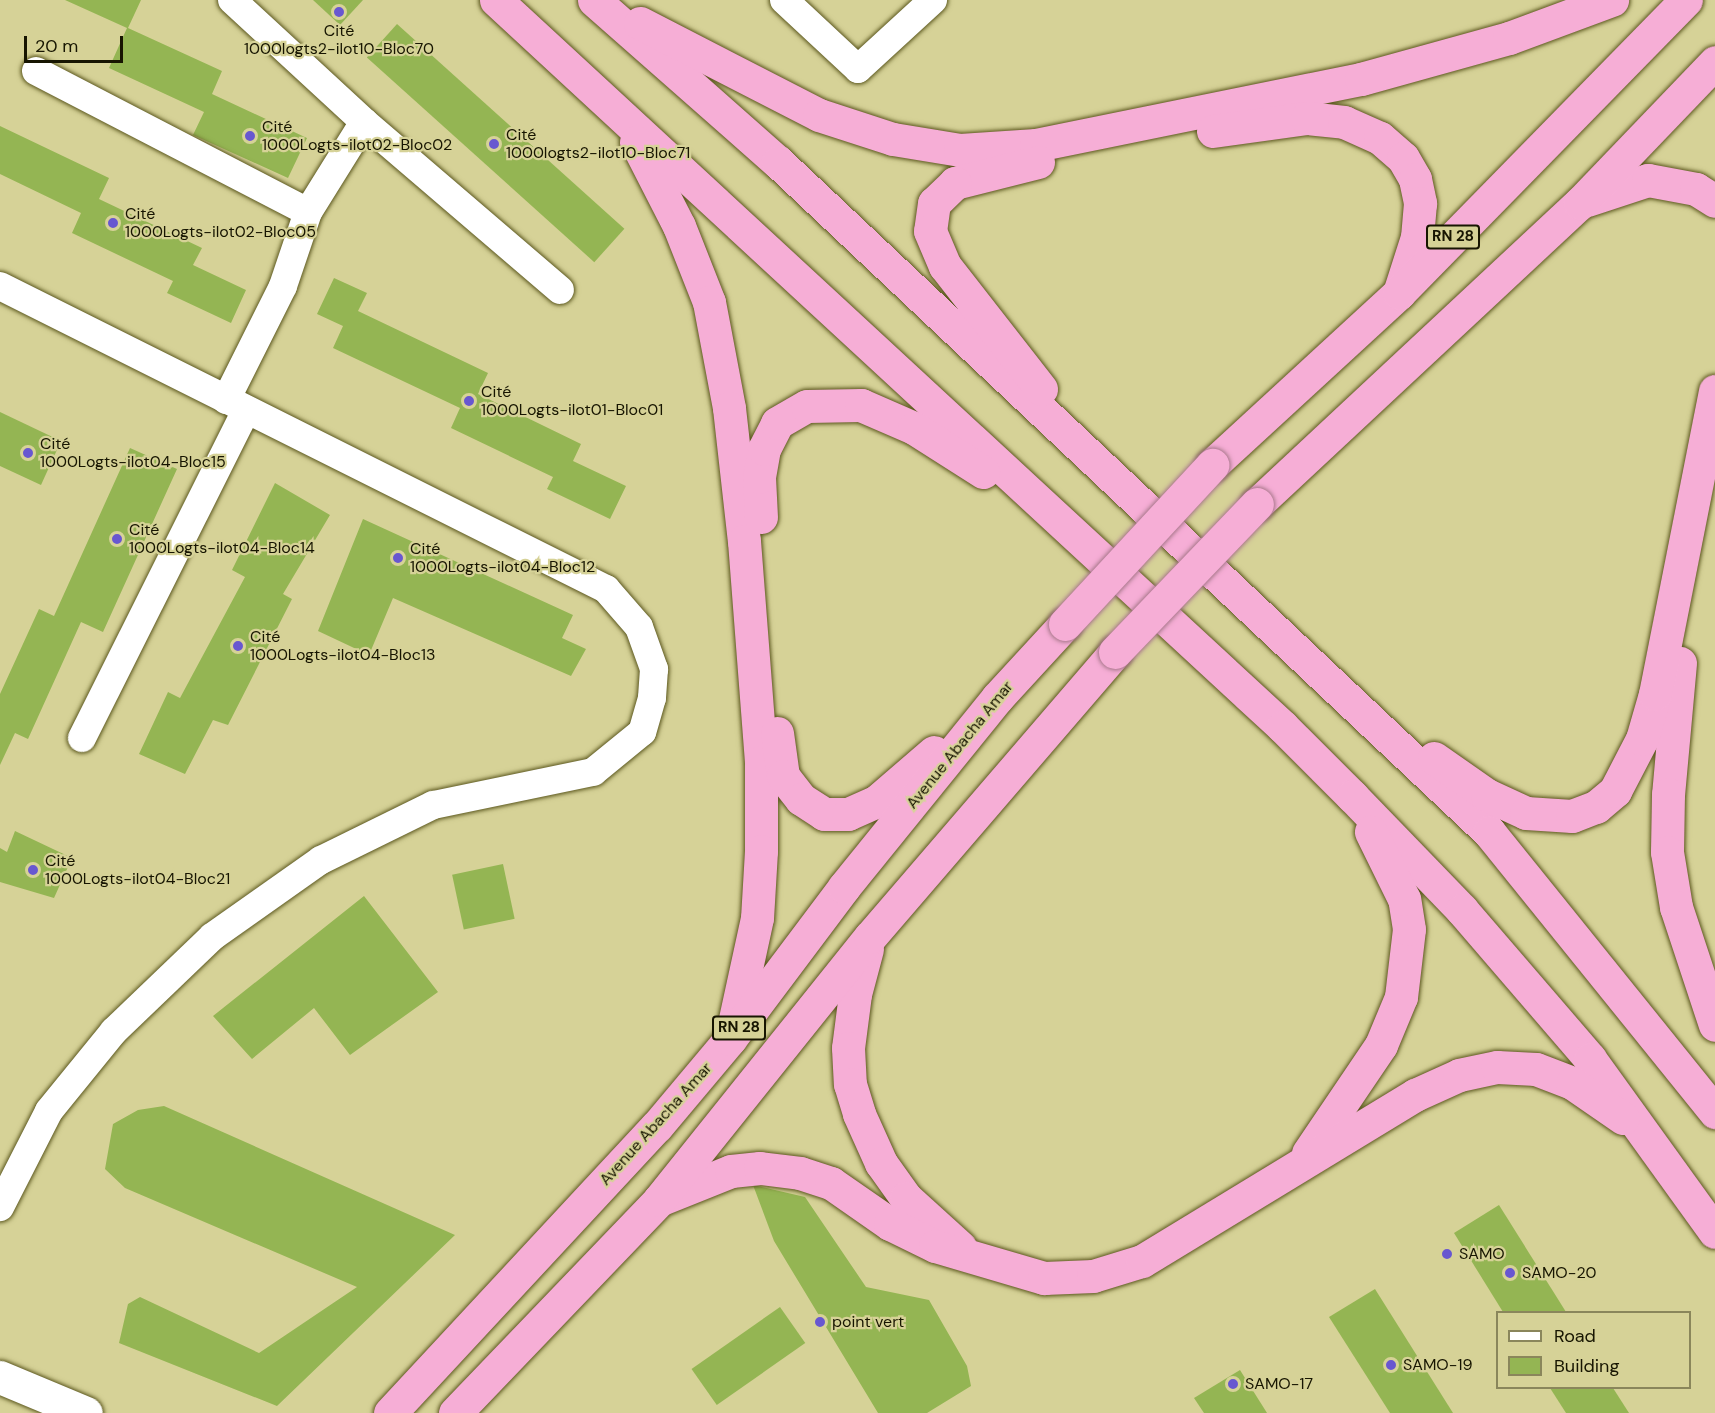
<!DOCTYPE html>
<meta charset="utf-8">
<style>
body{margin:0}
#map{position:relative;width:1715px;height:1413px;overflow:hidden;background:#d6d297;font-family:"DM Sans",sans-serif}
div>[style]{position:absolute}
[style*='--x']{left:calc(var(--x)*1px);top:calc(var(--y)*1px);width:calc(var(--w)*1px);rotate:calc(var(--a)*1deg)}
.building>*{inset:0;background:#94b553;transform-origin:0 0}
.roads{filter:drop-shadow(0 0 2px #5c581f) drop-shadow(0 0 2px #5c581f)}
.street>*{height:28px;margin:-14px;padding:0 14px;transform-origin:14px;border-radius:14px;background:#fff}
.secondary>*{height:33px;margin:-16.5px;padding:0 16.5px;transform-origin:16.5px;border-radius:16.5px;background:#fff}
.highway>*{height:33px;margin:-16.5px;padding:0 16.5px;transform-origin:16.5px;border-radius:16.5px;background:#f6aed6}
.bridges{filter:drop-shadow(0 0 2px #a8788b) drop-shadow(0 0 2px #a8788b)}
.highway-bridge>*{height:33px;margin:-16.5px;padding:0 16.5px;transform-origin:16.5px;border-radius:16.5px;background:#f6aed6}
.dots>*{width:16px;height:16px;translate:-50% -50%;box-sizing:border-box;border:3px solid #d6d297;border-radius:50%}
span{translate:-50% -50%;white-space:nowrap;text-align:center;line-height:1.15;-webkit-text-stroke:4.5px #d6d297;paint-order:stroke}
.shield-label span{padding:2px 4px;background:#d6d297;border:2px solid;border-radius:4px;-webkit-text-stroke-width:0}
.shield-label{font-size:15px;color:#171501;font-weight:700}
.poi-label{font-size:16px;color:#171501}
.left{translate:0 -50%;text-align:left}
.street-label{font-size:16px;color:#171501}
.legend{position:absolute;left:1496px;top:1311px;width:195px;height:78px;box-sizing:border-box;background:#d6d297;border:2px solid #8a865b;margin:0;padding:8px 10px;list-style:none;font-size:18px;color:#171501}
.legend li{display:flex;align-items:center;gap:12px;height:30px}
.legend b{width:30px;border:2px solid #8a865b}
.scale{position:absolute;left:24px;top:36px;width:99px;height:27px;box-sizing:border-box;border:3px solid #171501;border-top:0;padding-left:8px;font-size:18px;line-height:21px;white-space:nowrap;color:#171501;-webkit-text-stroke:4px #d6d297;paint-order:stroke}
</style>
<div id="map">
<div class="building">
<div style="clip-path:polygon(65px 0,141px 0,128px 28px,222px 71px,212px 94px,307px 138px,288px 178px,193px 135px,204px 112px,109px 68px,127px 28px)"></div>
<div style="clip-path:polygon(313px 0,363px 0,340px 25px)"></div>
<div style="left:397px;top:24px;width:306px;height:45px;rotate:42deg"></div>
<div style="clip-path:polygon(0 126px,109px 178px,99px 199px,202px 248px,193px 265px,246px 290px,231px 323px,167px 293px,173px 281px,72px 233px,81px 213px,0 174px)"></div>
<div style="clip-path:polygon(334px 278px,367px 293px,358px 311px,488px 373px,478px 394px,581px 444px,573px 461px,626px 486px,610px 519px,547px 489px,553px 477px,451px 428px,460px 408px,333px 348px,343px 326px,317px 314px)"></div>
<div style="clip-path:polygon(0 412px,61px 441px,41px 485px,0 466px)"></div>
<div style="clip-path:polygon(130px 448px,177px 469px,103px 632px,81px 622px,28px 739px,15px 733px,0 765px,0 694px,39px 609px,54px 616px)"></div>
<div style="clip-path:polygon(275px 483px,330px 515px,283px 594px,292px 599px,228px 725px,213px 720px,185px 774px,139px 754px,168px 692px,180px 698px,245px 577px,232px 570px)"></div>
<div style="clip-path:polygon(363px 519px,573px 615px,562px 638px,586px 649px,571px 676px,393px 598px,369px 655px,318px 631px)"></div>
<div style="clip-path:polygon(15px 831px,72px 858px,54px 898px,0 882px,0 848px,7px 852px)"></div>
<div style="left:503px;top:864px;width:56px;height:52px;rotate:78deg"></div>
<div style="clip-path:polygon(364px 896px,438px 992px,350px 1055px,314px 1008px,252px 1059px,213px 1016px)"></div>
<div style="clip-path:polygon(164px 1106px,455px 1235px,277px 1406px,119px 1343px,128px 1304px,140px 1297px,259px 1353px,357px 1287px,125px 1188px,105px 1169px,113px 1124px,138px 1110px)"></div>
<div style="clip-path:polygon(753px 1185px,805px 1197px,866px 1287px,929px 1300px,967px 1366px,971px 1386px,927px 1413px,878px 1413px,774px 1241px)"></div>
<div style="clip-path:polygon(1499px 1205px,1566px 1312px,1503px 1312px,1454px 1233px)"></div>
<div style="clip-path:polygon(1375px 1289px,1453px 1413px,1390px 1413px,1329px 1317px)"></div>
<div style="left:780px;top:1307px;width:44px;height:108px;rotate:55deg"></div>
<div style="clip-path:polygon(1240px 1370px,1267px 1413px,1204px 1413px,1194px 1398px)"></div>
<div style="clip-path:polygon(1550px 1388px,1613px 1388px,1629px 1413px,1566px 1413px)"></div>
</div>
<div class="roads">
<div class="street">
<div style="--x:232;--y:0;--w:180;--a:42.7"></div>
<div style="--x:364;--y:122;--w:258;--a:40.6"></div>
<div style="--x:784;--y:0;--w:101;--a:43"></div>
<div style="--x:858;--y:69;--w:102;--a:-42.6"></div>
<div style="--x:36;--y:71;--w:306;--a:27.4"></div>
<div style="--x:308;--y:212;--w:106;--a:-58.1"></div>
<div style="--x:0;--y:286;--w:678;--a:26.57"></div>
<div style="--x:606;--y:589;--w:50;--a:49"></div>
<div style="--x:639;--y:627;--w:45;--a:70.3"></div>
<div style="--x:654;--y:669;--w:29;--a:94"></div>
<div style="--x:652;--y:698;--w:35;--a:106"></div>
<div style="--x:642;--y:732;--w:63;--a:140.8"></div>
<div style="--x:593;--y:772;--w:163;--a:168.3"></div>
<div style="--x:433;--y:805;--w:125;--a:153.8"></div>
<div style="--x:321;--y:860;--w:133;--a:144.8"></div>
<div style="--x:212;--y:937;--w:136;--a:136.2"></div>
<div style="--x:114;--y:1031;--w:103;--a:129.1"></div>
<div style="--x:49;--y:1111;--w:108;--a:117"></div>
<div style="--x:226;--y:400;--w:127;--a:-63.4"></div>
<div style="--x:283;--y:286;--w:78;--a:-71.3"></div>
<div style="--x:82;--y:738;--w:367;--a:-63.4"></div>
</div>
<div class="secondary">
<div style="--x:0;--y:1377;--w:93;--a:22.7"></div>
</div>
<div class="highway">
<div style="--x:496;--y:0;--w:1071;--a:42.73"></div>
<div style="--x:1283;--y:727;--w:98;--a:45"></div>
<div style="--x:1352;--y:796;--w:158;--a:46"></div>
<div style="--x:1462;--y:910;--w:196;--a:49.3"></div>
<div style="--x:1590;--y:1059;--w:213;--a:54.2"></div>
<div style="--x:594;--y:0;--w:245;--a:41.4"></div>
<div style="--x:778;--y:162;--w:977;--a:43.3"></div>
<div style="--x:1489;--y:832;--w:360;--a:51.1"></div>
<div style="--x:640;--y:23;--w:201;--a:27.2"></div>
<div style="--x:819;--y:115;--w:78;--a:18"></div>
<div style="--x:893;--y:139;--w:68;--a:9.3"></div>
<div style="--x:960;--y:150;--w:76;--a:-3.8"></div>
<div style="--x:1036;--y:145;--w:332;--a:-11.5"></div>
<div style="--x:1361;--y:79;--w:154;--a:-15.5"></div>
<div style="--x:1509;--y:38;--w:110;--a:-20.3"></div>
<div style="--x:1213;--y:131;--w:95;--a:-7.9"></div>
<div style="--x:1307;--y:118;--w:37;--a:6"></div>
<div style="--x:1344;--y:122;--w:39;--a:24"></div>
<div style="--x:1380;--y:138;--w:30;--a:41"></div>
<div style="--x:1403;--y:158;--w:24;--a:60"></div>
<div style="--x:1415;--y:179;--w:25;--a:78"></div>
<div style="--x:1420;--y:203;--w:34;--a:95"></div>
<div style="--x:1417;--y:237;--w:59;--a:107.8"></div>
<div style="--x:636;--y:142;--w:94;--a:62.9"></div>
<div style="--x:679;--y:226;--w:82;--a:68.5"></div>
<div style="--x:709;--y:302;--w:108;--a:79.3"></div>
<div style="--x:729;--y:408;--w:134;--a:83.6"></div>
<div style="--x:744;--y:541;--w:222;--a:85.6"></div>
<div style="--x:761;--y:762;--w:89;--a:90"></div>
<div style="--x:761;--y:851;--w:67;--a:93.4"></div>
<div style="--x:757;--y:918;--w:113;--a:102.3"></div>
<div style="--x:1038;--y:162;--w:86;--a:165.8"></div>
<div style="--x:955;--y:183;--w:29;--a:136"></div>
<div style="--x:934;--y:203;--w:28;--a:98"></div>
<div style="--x:930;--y:231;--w:38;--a:67"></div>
<div style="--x:945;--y:266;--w:156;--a:52"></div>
<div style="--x:1587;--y:200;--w:64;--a:-18.2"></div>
<div style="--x:1648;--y:180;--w:49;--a:10.6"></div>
<div style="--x:1696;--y:189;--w:22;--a:32"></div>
<div style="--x:1212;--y:465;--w:254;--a:-42.6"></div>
<div style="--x:1399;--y:293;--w:410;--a:-45.6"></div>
<div style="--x:1257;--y:504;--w:442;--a:-43"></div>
<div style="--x:1580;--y:203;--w:195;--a:-46.2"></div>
<div style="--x:761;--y:517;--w:40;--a:-92.9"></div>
<div style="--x:759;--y:477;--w:28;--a:-80"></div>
<div style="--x:764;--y:449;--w:29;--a:-63"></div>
<div style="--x:777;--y:423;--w:34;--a:-30"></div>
<div style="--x:807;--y:406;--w:54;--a:-1.1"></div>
<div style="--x:861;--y:405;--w:58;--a:23.5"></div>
<div style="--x:914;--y:428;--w:82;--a:32.5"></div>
<div style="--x:1680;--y:663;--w:132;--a:95.2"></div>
<div style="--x:1668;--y:794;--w:58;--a:91"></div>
<div style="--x:1667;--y:852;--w:56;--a:80.7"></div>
<div style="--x:1676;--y:907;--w:124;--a:71.7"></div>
<div style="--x:777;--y:733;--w:43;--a:82.1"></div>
<div style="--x:783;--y:776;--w:29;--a:52"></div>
<div style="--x:801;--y:799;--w:27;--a:33"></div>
<div style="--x:824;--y:814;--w:24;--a:0"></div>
<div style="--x:848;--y:814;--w:32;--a:-24"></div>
<div style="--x:877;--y:801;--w:75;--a:-40.7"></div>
<div style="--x:1434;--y:758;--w:65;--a:34.9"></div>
<div style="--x:1487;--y:795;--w:43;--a:24.8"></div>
<div style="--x:1526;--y:813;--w:46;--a:3.7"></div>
<div style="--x:1572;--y:816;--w:26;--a:-21"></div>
<div style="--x:1596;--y:807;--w:25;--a:-40"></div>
<div style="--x:1615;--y:791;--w:59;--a:-62.6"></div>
<div style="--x:1642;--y:739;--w:47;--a:-73.9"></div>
<div style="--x:1655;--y:694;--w:309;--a:-78.8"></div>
<div style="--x:867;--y:949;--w:47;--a:104.9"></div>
<div style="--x:855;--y:994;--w:54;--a:97.4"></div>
<div style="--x:848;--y:1048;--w:36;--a:87"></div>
<div style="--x:850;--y:1084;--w:31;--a:73"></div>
<div style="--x:859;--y:1114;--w:54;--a:65.8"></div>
<div style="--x:881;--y:1163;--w:43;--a:54.5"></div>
<div style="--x:906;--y:1198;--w:73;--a:42.2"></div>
<div style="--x:1308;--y:1153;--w:130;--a:-55.9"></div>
<div style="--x:1381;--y:1045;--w:52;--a:-67.4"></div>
<div style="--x:1401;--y:997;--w:68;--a:-83.3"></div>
<div style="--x:1409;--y:929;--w:30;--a:-99"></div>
<div style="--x:1404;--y:899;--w:75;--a:-116.2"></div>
<div style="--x:659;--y:1200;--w:78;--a:-21.9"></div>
<div style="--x:731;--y:1171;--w:29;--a:-6"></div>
<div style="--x:760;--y:1168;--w:40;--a:7.1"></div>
<div style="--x:800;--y:1173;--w:33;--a:18"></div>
<div style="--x:831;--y:1183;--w:72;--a:34.8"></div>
<div style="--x:890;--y:1224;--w:50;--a:26.1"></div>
<div style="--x:935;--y:1246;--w:114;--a:16.4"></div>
<div style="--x:1044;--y:1278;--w:49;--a:-2.3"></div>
<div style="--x:1093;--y:1276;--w:51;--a:-17"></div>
<div style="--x:1142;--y:1261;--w:320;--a:-31.3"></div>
<div style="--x:1415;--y:1095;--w:48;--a:-24.4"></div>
<div style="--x:1459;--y:1075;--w:39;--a:-12"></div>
<div style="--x:1497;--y:1067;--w:39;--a:3"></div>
<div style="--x:1536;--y:1069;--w:39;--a:21"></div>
<div style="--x:1572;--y:1083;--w:62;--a:34.5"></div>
<div style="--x:390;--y:1413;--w:392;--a:-47.1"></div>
<div style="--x:657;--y:1126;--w:114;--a:-50"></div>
<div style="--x:730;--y:1039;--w:190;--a:-53.1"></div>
<div style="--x:844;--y:887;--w:243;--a:-51"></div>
<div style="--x:997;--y:698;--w:100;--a:-47.4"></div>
<div style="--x:455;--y:1413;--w:295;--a:-46.2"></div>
<div style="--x:659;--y:1200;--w:337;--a:-51.3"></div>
<div style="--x:870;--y:937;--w:376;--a:-49.3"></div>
</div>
</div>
<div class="bridges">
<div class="highway-bridge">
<div style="--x:1065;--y:624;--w:217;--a:-47.2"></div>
<div style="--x:1115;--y:652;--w:205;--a:-46.2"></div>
</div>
</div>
<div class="dots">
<div style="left:339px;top:12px;background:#6857d0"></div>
<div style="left:250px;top:136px;background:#6857d0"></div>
<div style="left:494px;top:144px;background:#6857d0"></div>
<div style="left:113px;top:223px;background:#6857d0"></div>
<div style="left:469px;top:401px;background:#6857d0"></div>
<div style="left:28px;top:453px;background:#6857d0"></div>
<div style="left:117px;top:539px;background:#6857d0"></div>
<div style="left:398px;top:558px;background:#6857d0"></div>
<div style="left:238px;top:646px;background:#6857d0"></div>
<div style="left:33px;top:870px;background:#6857d0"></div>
<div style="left:1447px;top:1254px;background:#6857d0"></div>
<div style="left:1510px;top:1273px;background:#6857d0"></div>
<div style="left:820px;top:1322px;background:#6857d0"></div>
<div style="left:1391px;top:1365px;background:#6857d0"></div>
<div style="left:1233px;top:1384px;background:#6857d0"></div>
</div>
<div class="shield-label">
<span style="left:1453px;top:237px">RN 28</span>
<span style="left:739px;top:1028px">RN 28</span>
</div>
<div class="poi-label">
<span style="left:339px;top:40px">Cité<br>1000logts2-ilot10-Bloc70</span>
<span class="left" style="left:262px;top:136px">Cité<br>1000Logts-ilot02-Bloc02</span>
<span class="left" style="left:506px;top:144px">Cité<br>1000logts2-ilot10-Bloc71</span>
<span class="left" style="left:125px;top:223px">Cité<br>1000Logts-ilot02-Bloc05</span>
<span class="left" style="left:481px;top:401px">Cité<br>1000Logts-ilot01-Bloc01</span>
<span class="left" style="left:40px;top:453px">Cité<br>1000Logts-ilot04-Bloc15</span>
<span class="left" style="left:129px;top:539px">Cité<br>1000Logts-ilot04-Bloc14</span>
<span class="left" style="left:410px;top:558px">Cité<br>1000Logts-ilot04-Bloc12</span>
<span class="left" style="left:250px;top:646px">Cité<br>1000Logts-ilot04-Bloc13</span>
<span class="left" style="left:45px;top:870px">Cité<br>1000Logts-ilot04-Bloc21</span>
<span class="left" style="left:1459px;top:1254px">SAMO</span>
<span class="left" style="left:1522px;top:1273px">SAMO-20</span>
<span class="left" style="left:832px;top:1322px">point vert</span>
<span class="left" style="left:1403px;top:1365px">SAMO-19</span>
<span class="left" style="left:1245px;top:1384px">SAMO-17</span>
</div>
<div class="street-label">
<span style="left:960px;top:745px;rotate:-51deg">Avenue Abacha Amar</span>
<span style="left:656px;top:1124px;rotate:-48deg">Avenue Abacha Amar</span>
</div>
<ul class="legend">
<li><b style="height:8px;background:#fff"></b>Road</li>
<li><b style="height:16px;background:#94b553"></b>Building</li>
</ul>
<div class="scale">20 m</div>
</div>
